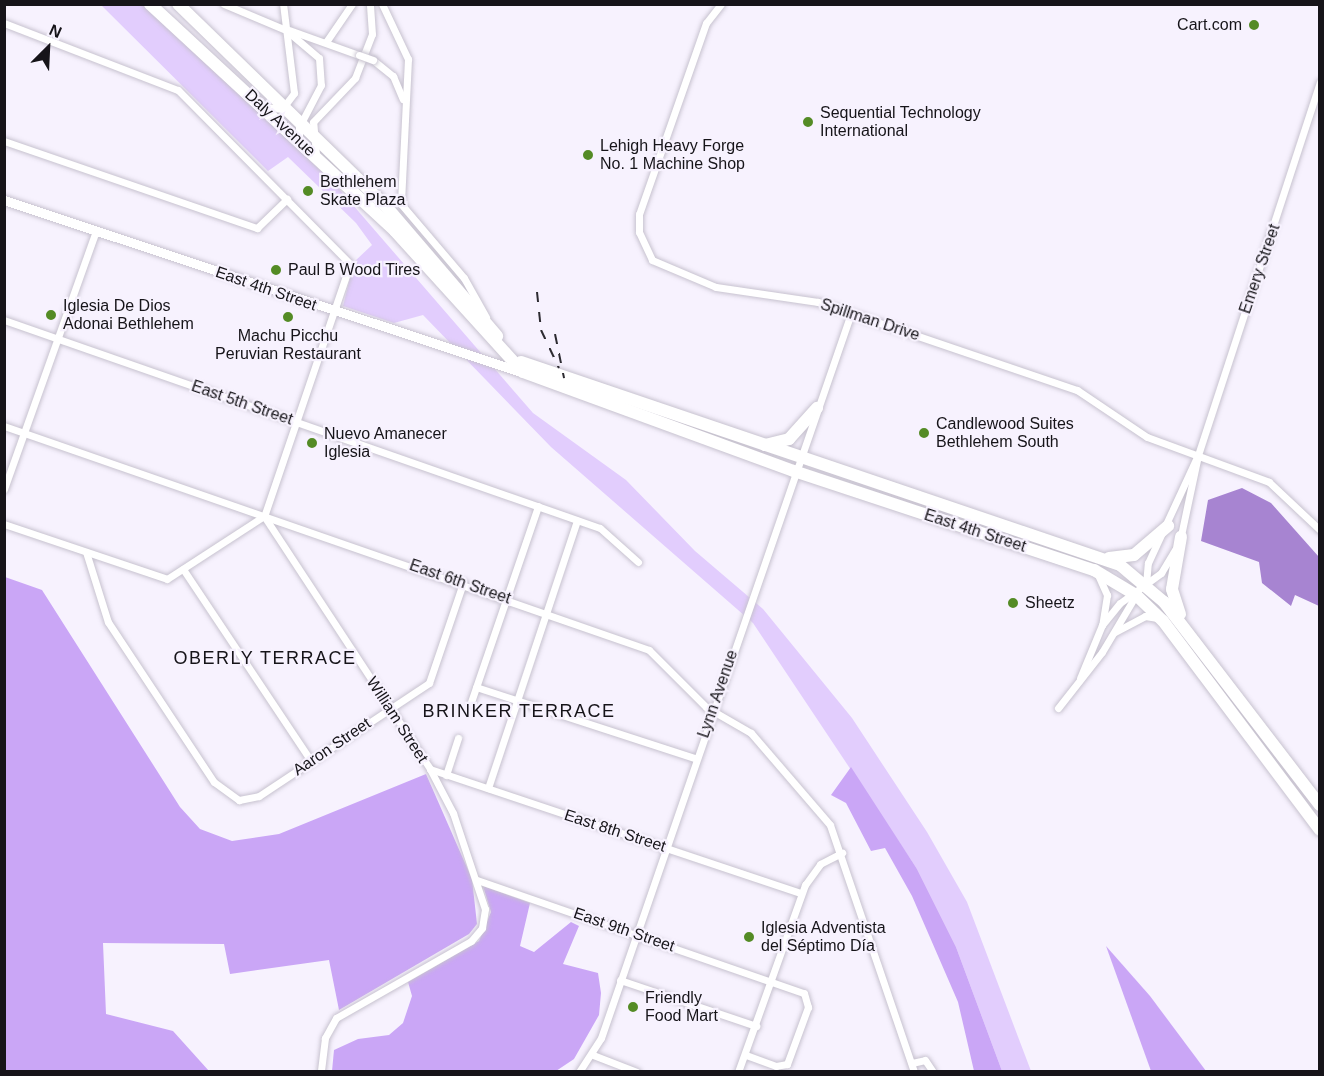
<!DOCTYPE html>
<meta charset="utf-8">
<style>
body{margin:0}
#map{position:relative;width:1324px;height:1076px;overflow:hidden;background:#f7f2fe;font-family:Arial,sans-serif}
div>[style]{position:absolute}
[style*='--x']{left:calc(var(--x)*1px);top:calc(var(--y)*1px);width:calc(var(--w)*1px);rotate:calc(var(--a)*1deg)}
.green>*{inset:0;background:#e2cdfd}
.forest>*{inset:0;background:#caa6f6}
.water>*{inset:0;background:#a784d1}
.roads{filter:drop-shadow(0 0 2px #c7c2cf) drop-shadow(0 0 2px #c7c2cf)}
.street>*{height:7px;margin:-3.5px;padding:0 3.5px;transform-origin:3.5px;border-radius:3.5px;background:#fff}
.secondary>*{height:9px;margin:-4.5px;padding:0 4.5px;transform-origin:4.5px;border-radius:4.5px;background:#fff}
.highway>*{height:12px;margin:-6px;padding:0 6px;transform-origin:6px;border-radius:6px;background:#fff}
.rail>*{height:2px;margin-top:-1px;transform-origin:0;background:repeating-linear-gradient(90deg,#2d2b31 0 10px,transparent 0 20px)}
.bridges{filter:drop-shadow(0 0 2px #c7c2cf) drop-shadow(0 0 2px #c7c2cf)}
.street-bridge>*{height:7px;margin:-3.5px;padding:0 3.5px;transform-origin:3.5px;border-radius:3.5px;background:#fff}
.dots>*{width:16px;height:16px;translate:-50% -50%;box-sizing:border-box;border:3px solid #f7f2fe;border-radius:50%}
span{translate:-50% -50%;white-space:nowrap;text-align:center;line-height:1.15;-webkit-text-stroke:4.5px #f7f2fe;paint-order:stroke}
.poi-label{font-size:16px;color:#161419}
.right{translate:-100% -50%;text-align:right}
.left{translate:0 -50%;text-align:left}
.street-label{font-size:16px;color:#161419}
.neighbourhood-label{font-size:18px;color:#161419;letter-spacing:1.5px}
.frame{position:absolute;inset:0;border:6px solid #161419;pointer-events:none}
.north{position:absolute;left:18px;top:18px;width:60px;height:60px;-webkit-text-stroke:4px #f7f2fe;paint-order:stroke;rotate:24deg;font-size:16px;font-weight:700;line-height:24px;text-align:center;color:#161419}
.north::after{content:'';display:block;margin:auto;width:21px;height:27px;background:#161419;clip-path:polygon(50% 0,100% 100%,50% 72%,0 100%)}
</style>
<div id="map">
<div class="green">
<div style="clip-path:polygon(101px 5px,143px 5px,333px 182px,533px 413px,626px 480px,695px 551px,763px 609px,852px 718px,927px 832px,967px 902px,1031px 1071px,1002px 1071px,956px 947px,917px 869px,753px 623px,551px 447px,423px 315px,394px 323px,343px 306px,354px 262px,372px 245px,356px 223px,288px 157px,268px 171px)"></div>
</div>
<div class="forest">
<div style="clip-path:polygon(5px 577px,42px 590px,180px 807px,200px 829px,232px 841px,279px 834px,426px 774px,472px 879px,477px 924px,469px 934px,339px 1010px,329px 960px,230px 974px,224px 944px,103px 943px,106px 1014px,173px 1031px,209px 1071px,5px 1072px)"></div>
<div style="clip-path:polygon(851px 767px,917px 869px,956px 947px,1002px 1071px,974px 1071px,958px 1002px,912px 896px,885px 848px,871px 851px,846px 803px,831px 795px)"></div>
<div style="clip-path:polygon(483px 886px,530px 903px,520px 946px,534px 952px,571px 922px,579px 926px,563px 964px,598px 973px,601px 993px,599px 1015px,574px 1059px,556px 1071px,332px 1071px,334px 1050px,358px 1039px,389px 1035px,403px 1023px,412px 996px,408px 982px,479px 941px,491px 912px)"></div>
<div style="clip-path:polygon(1106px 946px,1150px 996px,1206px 1071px,1151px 1071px)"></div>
</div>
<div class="water">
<div style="clip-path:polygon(1242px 488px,1271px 503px,1319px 557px,1319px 606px,1295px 595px,1291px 606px,1262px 583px,1259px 562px,1201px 541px,1208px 500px)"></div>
</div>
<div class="roads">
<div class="street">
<div style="--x:224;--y:4;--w:67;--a:22.8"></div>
<div style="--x:286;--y:30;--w:43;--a:40.3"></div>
<div style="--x:319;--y:58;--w:27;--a:86"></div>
<div style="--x:321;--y:85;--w:47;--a:117.6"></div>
<div style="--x:299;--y:127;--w:15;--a:90"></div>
<div style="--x:382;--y:4;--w:61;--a:64.7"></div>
<div style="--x:408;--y:59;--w:145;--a:92.8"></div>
<div style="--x:401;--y:204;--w:97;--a:49.6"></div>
<div style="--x:464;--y:278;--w:45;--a:60.6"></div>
<div style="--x:721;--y:4;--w:24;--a:128"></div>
<div style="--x:706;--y:23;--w:202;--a:109.3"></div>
<div style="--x:639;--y:214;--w:18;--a:90"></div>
<div style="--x:639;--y:232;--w:31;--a:65"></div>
<div style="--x:652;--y:260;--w:69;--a:22.9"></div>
<div style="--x:716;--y:287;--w:103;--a:8.4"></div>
<div style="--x:818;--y:302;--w:274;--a:18.8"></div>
<div style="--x:1077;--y:390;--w:84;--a:33.9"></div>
<div style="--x:1147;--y:437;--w:130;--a:20.2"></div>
<div style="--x:1269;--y:482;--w:70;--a:43.3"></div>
<div style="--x:4;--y:23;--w:186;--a:21.1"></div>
<div style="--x:178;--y:90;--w:245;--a:45.3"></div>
<div style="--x:350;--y:264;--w:266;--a:108.8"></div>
<div style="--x:289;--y:30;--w:74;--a:19.7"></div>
<div style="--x:326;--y:42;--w:46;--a:-55.6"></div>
<div style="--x:373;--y:60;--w:26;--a:39"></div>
<div style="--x:393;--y:76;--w:25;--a:67"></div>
<div style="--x:266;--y:107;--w:16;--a:7"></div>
<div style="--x:282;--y:109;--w:20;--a:-53"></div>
<div style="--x:294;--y:93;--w:90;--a:-97"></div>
<div style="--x:4;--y:141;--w:268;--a:19"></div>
<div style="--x:257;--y:228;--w:42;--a:-44"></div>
<div style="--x:316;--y:154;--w:32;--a:-95"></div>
<div style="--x:313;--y:122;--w:61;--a:-46.3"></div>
<div style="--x:355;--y:78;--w:47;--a:-68.9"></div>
<div style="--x:372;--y:34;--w:30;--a:-94"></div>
<div style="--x:4;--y:320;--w:631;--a:19.24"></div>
<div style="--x:600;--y:528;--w:51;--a:41.8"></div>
<div style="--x:4;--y:426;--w:683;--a:19.15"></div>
<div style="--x:649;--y:650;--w:81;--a:45"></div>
<div style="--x:706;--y:707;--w:52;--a:30"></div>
<div style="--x:751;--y:733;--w:121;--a:49.3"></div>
<div style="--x:830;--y:825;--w:261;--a:71.2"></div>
<div style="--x:4;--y:489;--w:274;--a:-70.4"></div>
<div style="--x:264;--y:516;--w:303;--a:56.7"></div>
<div style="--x:430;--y:769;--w:50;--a:62.4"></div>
<div style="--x:453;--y:813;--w:101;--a:71.6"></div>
<div style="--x:485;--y:909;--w:19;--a:99"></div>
<div style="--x:482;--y:928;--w:17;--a:130"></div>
<div style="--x:471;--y:941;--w:155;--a:150.3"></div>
<div style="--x:336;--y:1018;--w:23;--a:119"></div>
<div style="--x:325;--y:1038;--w:34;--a:97"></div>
<div style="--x:4;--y:524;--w:172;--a:18.6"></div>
<div style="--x:167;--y:579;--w:116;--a:-33"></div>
<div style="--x:1180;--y:540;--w:87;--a:-78"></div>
<div style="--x:86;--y:552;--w:73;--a:72.6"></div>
<div style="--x:108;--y:622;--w:192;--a:56.5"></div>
<div style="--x:214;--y:782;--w:31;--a:36"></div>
<div style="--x:239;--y:800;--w:20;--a:-11"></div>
<div style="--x:259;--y:796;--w:204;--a:-33.6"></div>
<div style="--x:429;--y:683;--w:106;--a:-71.2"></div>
<div style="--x:183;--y:569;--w:231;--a:56.3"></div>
<div style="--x:1099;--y:577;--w:20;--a:66"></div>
<div style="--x:1107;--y:595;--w:30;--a:99"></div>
<div style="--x:1146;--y:584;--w:21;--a:-85"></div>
<div style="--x:1148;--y:563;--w:119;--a:-65.2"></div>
<div style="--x:1198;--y:455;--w:392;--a:-71.9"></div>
<div style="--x:1115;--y:632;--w:34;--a:-28"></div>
<div style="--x:1145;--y:616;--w:11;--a:10"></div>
<div style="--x:1080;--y:678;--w:57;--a:-67.5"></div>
<div style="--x:1102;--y:625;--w:28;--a:-51"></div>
<div style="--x:1120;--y:603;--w:51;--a:-36.2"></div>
<div style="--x:1161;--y:573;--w:27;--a:-59"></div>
<div style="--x:476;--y:687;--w:230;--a:18"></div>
<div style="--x:471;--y:702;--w:207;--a:-71.1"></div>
<div style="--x:1058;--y:708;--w:71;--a:-51.8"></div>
<div style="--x:1102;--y:652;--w:66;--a:-59.2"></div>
<div style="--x:430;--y:769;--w:391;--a:18.5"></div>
<div style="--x:446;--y:775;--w:39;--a:-72"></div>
<div style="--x:488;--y:788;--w:282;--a:-71.6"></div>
<div style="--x:477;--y:880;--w:346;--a:19.1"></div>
<div style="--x:804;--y:993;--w:15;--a:74"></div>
<div style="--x:808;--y:1007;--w:61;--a:110.2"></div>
<div style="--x:787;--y:1064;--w:11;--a:170"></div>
<div style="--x:776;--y:1066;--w:32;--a:-160"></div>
<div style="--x:620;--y:980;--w:144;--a:18.7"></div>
<div style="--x:593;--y:1055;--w:47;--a:21.1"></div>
<div style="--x:912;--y:1063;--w:13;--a:-13"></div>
<div style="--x:925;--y:1060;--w:14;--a:56"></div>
<div style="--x:579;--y:1072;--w:40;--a:-57.1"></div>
<div style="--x:601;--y:1038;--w:767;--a:-70.97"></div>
<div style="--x:738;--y:1072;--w:199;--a:-70.3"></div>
<div style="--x:805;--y:885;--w:26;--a:-54"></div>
<div style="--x:820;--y:864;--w:25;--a:-27"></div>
</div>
<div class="secondary">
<div style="--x:4;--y:200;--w:548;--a:18.4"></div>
</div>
<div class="highway">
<div style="--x:150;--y:4;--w:334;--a:42.8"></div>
<div style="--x:395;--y:231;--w:190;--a:47.8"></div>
<div style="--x:523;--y:372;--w:289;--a:20.1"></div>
<div style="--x:794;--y:471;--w:316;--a:18.3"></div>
<div style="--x:1094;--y:570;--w:49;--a:30.8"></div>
<div style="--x:1136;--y:595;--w:37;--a:44"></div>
<div style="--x:1163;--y:621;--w:261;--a:53.1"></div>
<div style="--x:178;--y:4;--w:287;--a:44.2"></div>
<div style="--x:384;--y:204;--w:174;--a:49.4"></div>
<div style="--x:521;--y:362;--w:632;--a:18.72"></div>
<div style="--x:1120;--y:565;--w:57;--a:40.1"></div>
<div style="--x:1164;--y:602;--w:256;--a:52.5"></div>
<div style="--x:765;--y:445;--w:25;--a:-14"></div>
<div style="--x:789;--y:439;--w:42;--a:-47.9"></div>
<div style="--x:1109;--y:558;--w:25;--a:-7"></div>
<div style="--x:1134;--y:555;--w:45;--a:-40.5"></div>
<div style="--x:1180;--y:614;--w:26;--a:-108"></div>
<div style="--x:1172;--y:589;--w:53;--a:-80.2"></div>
</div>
</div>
<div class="rail">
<div style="--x:537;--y:292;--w:38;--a:84"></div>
<div style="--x:541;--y:330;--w:42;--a:64.7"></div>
<div style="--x:555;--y:334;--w:45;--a:78.4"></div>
</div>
<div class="bridges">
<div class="street-bridge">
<div style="--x:359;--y:55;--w:15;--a:20"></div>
</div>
</div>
<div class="dots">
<div style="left:1254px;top:25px;background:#548b25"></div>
<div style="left:808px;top:122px;background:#548b25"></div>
<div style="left:588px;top:155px;background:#548b25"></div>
<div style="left:308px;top:191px;background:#548b25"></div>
<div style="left:276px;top:270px;background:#548b25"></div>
<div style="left:51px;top:315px;background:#548b25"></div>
<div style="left:288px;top:317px;background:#548b25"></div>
<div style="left:924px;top:433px;background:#548b25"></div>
<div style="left:312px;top:443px;background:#548b25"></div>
<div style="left:1013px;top:603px;background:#548b25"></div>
<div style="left:749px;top:937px;background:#548b25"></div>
<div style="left:633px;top:1007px;background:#548b25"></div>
</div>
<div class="poi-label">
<span class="right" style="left:1242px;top:25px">Cart.com</span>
<span class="left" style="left:820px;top:122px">Sequential Technology<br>International</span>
<span class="left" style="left:600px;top:155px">Lehigh Heavy Forge<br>No. 1 Machine Shop</span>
<span class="left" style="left:320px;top:191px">Bethlehem<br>Skate Plaza</span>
<span class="left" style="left:288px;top:270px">Paul B Wood Tires</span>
<span class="left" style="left:63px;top:315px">Iglesia De Dios<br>Adonai Bethlehem</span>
<span style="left:288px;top:345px">Machu Picchu<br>Peruvian Restaurant</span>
<span class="left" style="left:936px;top:433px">Candlewood Suites<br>Bethlehem South</span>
<span class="left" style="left:324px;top:443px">Nuevo Amanecer<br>Iglesia</span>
<span class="left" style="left:1025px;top:603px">Sheetz</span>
<span class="left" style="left:761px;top:937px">Iglesia Adventista<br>del Séptimo Día</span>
<span class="left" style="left:645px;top:1007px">Friendly<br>Food Mart</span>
</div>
<div class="street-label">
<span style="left:280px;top:123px;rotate:43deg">Daly Avenue</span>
<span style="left:1260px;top:269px;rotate:-71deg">Emery Street</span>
<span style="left:266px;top:289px;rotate:19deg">East 4th Street</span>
<span style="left:870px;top:320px;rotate:18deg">Spillman Drive</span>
<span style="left:242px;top:403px;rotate:19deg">East 5th Street</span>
<span style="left:975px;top:531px;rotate:18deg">East 4th Street</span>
<span style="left:460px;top:582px;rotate:19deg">East 6th Street</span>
<span style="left:718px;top:694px;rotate:-71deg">Lynn Avenue</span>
<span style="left:397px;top:720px;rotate:57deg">William Street</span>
<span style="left:332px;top:747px;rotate:-34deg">Aaron Street</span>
<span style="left:615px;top:831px;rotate:18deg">East 8th Street</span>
<span style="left:624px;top:930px;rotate:19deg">East 9th Street</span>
</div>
<div class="neighbourhood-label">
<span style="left:265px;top:658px">OBERLY TERRACE</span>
<span style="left:519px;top:711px">BRINKER TERRACE</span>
</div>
<div class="frame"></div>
<div class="north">N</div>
</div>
